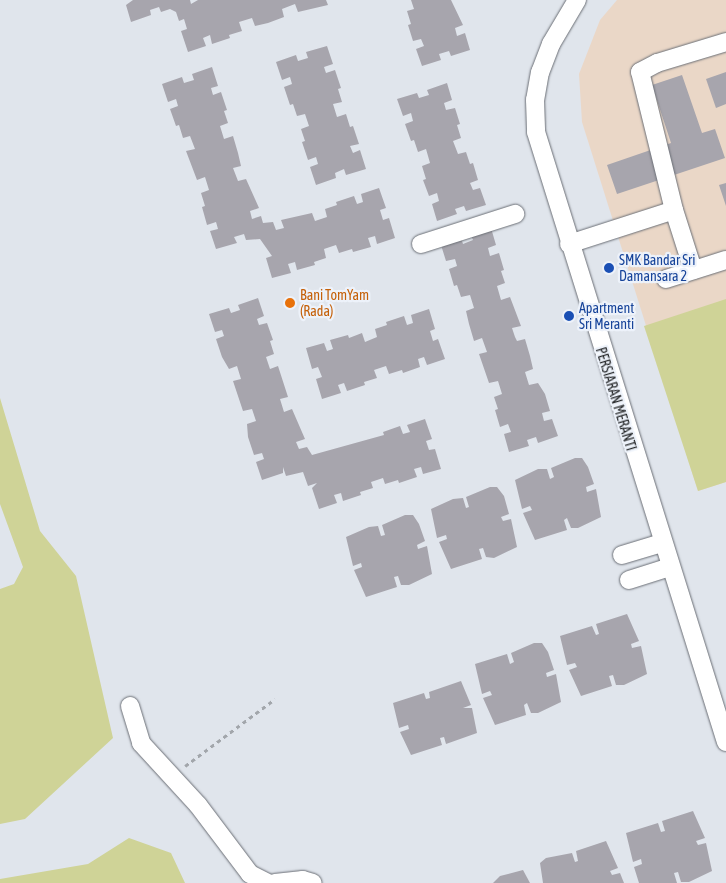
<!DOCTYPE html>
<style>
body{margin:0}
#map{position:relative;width:726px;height:883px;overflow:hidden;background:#e0e5ec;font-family:"Asap Condensed",sans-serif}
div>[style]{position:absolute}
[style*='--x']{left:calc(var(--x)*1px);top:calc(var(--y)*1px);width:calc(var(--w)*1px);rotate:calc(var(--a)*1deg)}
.education>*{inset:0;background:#ead7c7}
.green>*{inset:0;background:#cfd397}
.building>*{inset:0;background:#a7a5ad}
.path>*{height:2.5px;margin-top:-1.25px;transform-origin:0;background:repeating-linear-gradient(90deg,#a2a6ab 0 4px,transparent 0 8px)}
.roads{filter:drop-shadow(0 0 1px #6a6e75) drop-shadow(0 0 1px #6a6e75)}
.minor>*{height:18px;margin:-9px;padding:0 9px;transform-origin:9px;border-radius:9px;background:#fff}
.dots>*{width:14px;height:14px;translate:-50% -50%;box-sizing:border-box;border:2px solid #edf2fa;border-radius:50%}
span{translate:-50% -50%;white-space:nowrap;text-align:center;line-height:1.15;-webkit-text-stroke:4.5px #edf2fa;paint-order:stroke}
.transit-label{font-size:14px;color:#164399}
.left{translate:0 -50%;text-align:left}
.food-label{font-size:14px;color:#c56008}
.street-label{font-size:14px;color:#26282a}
</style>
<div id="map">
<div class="education">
<div style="clip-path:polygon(617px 0,726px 0,726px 482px,698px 491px,582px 122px,579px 74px,600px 20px)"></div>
</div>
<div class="green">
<div style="clip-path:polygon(726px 299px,726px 482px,698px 491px,644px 326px)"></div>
<div style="clip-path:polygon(0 398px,40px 531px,76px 576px,113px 738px,25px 819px,0 824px,0 589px,14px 584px,23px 567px,0 504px)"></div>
<div style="clip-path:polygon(129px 838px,171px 853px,185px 883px,0 883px,0 879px,88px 864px)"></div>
</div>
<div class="building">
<div style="clip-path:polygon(133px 0,190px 0,191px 4px,198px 0,326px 0,328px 5px,298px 12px,295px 4px,282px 9px,284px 17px,268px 23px,255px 26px,252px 18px,239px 22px,242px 31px,229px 35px,230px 38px,212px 44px,210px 35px,203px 38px,206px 46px,188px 52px,181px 31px,187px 29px,184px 19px,179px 21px,176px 12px,170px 9px,161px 12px,159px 7px,150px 10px,151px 15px,131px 22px,126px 5px)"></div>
<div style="clip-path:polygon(411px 0,451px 0,463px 25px,455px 28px,457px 36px,465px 33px,470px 50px,451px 56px,449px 51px,439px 54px,441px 60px,422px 66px,416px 49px,424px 46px,421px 39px,413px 41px,408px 25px,411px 24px,407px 11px,414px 9px)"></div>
<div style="clip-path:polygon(327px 46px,333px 64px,324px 67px,326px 73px,335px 70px,341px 88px,338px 89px,342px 102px,333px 104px,337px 117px,346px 114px,350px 127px,353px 126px,359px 144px,350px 146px,353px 153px,360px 150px,366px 169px,346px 175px,344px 169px,335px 173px,336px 178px,316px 185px,310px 167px,318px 164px,316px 157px,308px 160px,302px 142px,305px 141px,301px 129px,309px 126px,305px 114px,297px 116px,293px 104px,290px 105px,284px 87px,292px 84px,290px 77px,282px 80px,276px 62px,296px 55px,298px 61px,308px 58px,306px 52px)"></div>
<div style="clip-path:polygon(212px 67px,218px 86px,211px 88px,213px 95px,221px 92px,227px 110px,224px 111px,228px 123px,220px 126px,224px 139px,233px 136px,238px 153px,241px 166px,233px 168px,238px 181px,246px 179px,259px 208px,250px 211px,252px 219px,261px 216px,263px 223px,273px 222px,276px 230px,284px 228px,281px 220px,312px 213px,315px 221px,327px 217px,325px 209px,337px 205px,336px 202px,354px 196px,357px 204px,363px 202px,361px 194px,379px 188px,386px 208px,380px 210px,383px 220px,389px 218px,395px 238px,377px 244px,375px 236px,368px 238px,371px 247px,353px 252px,352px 249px,339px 253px,336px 245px,324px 249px,326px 258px,314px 262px,315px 265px,297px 270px,295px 262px,288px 264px,291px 273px,272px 278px,266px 258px,272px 256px,260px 239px,246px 240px,244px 234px,234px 237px,237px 243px,216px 249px,210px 231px,218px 229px,216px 222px,207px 225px,202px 207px,205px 206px,201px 193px,209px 190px,205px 177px,197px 180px,186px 151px,195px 149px,190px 136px,183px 138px,179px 125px,176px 126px,170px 109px,178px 106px,176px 99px,168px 102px,162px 84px,182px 77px,184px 83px,194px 80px,192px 74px)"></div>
<div style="clip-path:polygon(726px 72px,726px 104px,716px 108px,706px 79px)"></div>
<div style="clip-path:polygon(682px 75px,702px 133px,715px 129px,725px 158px,617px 194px,607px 165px,671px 143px,652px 85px)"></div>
<div style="clip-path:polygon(447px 83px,452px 100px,444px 103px,446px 110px,455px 108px,460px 124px,457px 125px,461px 138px,453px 141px,458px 154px,466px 152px,470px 164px,473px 163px,478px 180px,470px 183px,473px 190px,480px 188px,486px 205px,466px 211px,464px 206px,455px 209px,457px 214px,437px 221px,432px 204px,439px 201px,437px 193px,429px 196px,423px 180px,426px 179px,422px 166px,430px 163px,426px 149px,418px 152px,414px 140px,411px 141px,405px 124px,413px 121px,411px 113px,403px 116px,397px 99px,417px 93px,419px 98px,429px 95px,427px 90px)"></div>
<div style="clip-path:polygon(726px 183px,726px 206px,719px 185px)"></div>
<div style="clip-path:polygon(491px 228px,496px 245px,488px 248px,490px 256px,499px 253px,504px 270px,501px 271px,505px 283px,497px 286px,501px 300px,510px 297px,521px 326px,512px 328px,515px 337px,517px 341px,525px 339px,530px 356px,533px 369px,525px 372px,529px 385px,538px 383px,545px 394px,550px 411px,542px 413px,544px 421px,552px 419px,558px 436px,538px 443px,536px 437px,527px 440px,529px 446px,509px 452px,504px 434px,511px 432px,508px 424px,500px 427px,495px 410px,498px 409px,494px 397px,502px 394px,498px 381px,489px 383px,479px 354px,487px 352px,482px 338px,474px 341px,469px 324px,466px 311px,474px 308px,470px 295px,461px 297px,457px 285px,454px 286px,449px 269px,457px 266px,455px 259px,446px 261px,441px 245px,461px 238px,463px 244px,473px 240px,471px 235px)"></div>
<div style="clip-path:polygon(258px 298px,264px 316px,257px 319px,259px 325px,267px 323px,273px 340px,270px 341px,274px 354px,266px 357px,270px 369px,278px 366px,288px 397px,280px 399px,284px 412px,292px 409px,305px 439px,296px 442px,299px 449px,307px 447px,312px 455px,384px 435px,383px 432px,400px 426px,403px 434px,410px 432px,407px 425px,425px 419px,432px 439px,426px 441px,429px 450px,435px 449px,441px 469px,423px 474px,421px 467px,414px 469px,417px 477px,399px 483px,398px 480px,385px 484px,383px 478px,371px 482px,373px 488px,360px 492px,361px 495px,343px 501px,341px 493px,334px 495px,337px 503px,319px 509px,312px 488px,317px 483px,308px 486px,303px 472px,286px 476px,283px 467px,283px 473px,262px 480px,256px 462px,264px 459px,262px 453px,254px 455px,248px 437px,247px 424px,256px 421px,252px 409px,243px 411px,233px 381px,241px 379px,237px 366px,229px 369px,222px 357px,216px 339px,224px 336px,222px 330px,215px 332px,209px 314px,229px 308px,231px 313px,240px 310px,238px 305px)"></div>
<div style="clip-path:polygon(429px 309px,435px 329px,430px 331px,433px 341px,438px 339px,445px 359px,427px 365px,424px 357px,418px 359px,420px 367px,403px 373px,402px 370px,389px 374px,386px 366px,374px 370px,377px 378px,364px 382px,365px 385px,347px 391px,344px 383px,338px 385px,341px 393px,322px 399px,316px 379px,322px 377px,318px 367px,312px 369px,306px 348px,324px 343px,327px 351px,333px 349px,330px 340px,348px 335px,349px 338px,362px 333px,365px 342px,377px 337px,375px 329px,387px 325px,386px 322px,404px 316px,407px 325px,413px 323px,411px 315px)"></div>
<div style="clip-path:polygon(575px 458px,582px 458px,588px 467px,594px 484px,586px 487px,587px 492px,596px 489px,601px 517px,578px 528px,571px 528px,567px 518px,564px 520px,567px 530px,535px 540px,523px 513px,532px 510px,530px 506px,522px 509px,515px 480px,538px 469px,547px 469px,550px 479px,554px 477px,551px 468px)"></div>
<div style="clip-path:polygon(490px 487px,497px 487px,504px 496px,509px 514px,501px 517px,503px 521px,511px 519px,517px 547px,494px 558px,486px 557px,483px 548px,479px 549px,482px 559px,451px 569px,439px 542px,447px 539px,446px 535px,437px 538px,431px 509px,453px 499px,463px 498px,466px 508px,469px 507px,466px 497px)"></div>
<div style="clip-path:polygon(405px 515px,413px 515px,419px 524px,425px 541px,417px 545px,418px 549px,427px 546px,432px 574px,409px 585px,401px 585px,398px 576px,394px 577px,397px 587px,366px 597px,354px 570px,362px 567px,361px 563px,353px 566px,346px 537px,369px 527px,378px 526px,381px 536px,385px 535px,382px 525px)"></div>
<div style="clip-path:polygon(627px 614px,639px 641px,631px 644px,632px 648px,641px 646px,647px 674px,624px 685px,616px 685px,613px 675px,609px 676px,612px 686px,581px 696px,569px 670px,577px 667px,575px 663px,567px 665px,560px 636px,592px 626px,596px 635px,599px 634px,596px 624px)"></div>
<div style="clip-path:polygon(534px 643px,542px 643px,548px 652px,554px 670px,546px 673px,547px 677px,556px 674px,561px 702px,538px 713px,531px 713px,527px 703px,524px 705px,526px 715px,495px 725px,483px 698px,492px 695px,490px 691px,482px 694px,475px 664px,507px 654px,510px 664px,514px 662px,511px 653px)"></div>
<div style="clip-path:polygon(461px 681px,471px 705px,463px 708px,472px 708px,477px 733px,446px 744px,444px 737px,440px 738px,442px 745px,411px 755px,400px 732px,409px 729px,408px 725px,399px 728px,393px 703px,424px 693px,426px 699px,430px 698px,429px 692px)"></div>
<div style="clip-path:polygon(693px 811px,705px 838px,696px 841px,698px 845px,706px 843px,712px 871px,689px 882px,681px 882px,678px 872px,674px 873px,677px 883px,639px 883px,634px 867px,642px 864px,641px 859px,633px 862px,626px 833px,658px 823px,661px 832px,665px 831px,662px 821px)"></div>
<div style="clip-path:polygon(606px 841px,618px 868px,610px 871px,612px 875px,620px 873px,624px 883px,543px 883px,540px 863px,546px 858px,572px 853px,575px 862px,578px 861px,576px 851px)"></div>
<div style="clip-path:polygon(523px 870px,530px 883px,493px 883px,500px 876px)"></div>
</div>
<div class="path">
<div style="--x:185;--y:766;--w:112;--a:-36.7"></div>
</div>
<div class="roads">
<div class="minor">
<div style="--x:577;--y:0;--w:51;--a:120.6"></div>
<div style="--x:551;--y:44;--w:30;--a:111"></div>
<div style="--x:540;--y:72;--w:28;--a:100"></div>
<div style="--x:535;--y:100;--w:32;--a:88"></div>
<div style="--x:536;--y:132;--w:639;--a:72.7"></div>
<div style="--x:674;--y:210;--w:63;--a:72.4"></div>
<div style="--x:421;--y:244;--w:99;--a:-17.7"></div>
<div style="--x:569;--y:244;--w:110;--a:-17.9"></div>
<div style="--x:674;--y:210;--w:142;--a:-103.8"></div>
<div style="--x:640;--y:72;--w:19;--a:-28"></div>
<div style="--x:657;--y:63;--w:72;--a:-16.9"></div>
<div style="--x:666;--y:279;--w:63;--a:-17.6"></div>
<div style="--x:622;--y:555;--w:42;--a:-16.7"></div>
<div style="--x:629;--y:580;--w:43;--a:-17.6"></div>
<div style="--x:130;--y:706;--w:39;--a:73"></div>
<div style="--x:141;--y:743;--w:84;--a:47.4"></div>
<div style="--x:198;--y:805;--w:86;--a:53"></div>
<div style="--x:250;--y:874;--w:20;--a:27"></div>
<div style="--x:275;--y:883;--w:28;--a:-6"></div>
<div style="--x:303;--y:880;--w:10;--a:17"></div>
</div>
</div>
<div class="dots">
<div style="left:609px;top:268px;background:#1a4fb4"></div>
<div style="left:290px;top:303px;background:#e8710a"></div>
<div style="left:569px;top:316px;background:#1a4fb4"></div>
</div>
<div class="transit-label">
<span class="left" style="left:619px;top:268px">SMK Bandar Sri<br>Damansara 2</span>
<span class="left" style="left:579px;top:316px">Apartment<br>Sri Meranti</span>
</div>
<div class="food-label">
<span class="left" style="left:300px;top:303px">Bani TomYam<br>(Rada)</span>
</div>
<div class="street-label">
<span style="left:616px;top:399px;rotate:73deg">PERSIARAN MERANTI</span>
</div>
</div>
